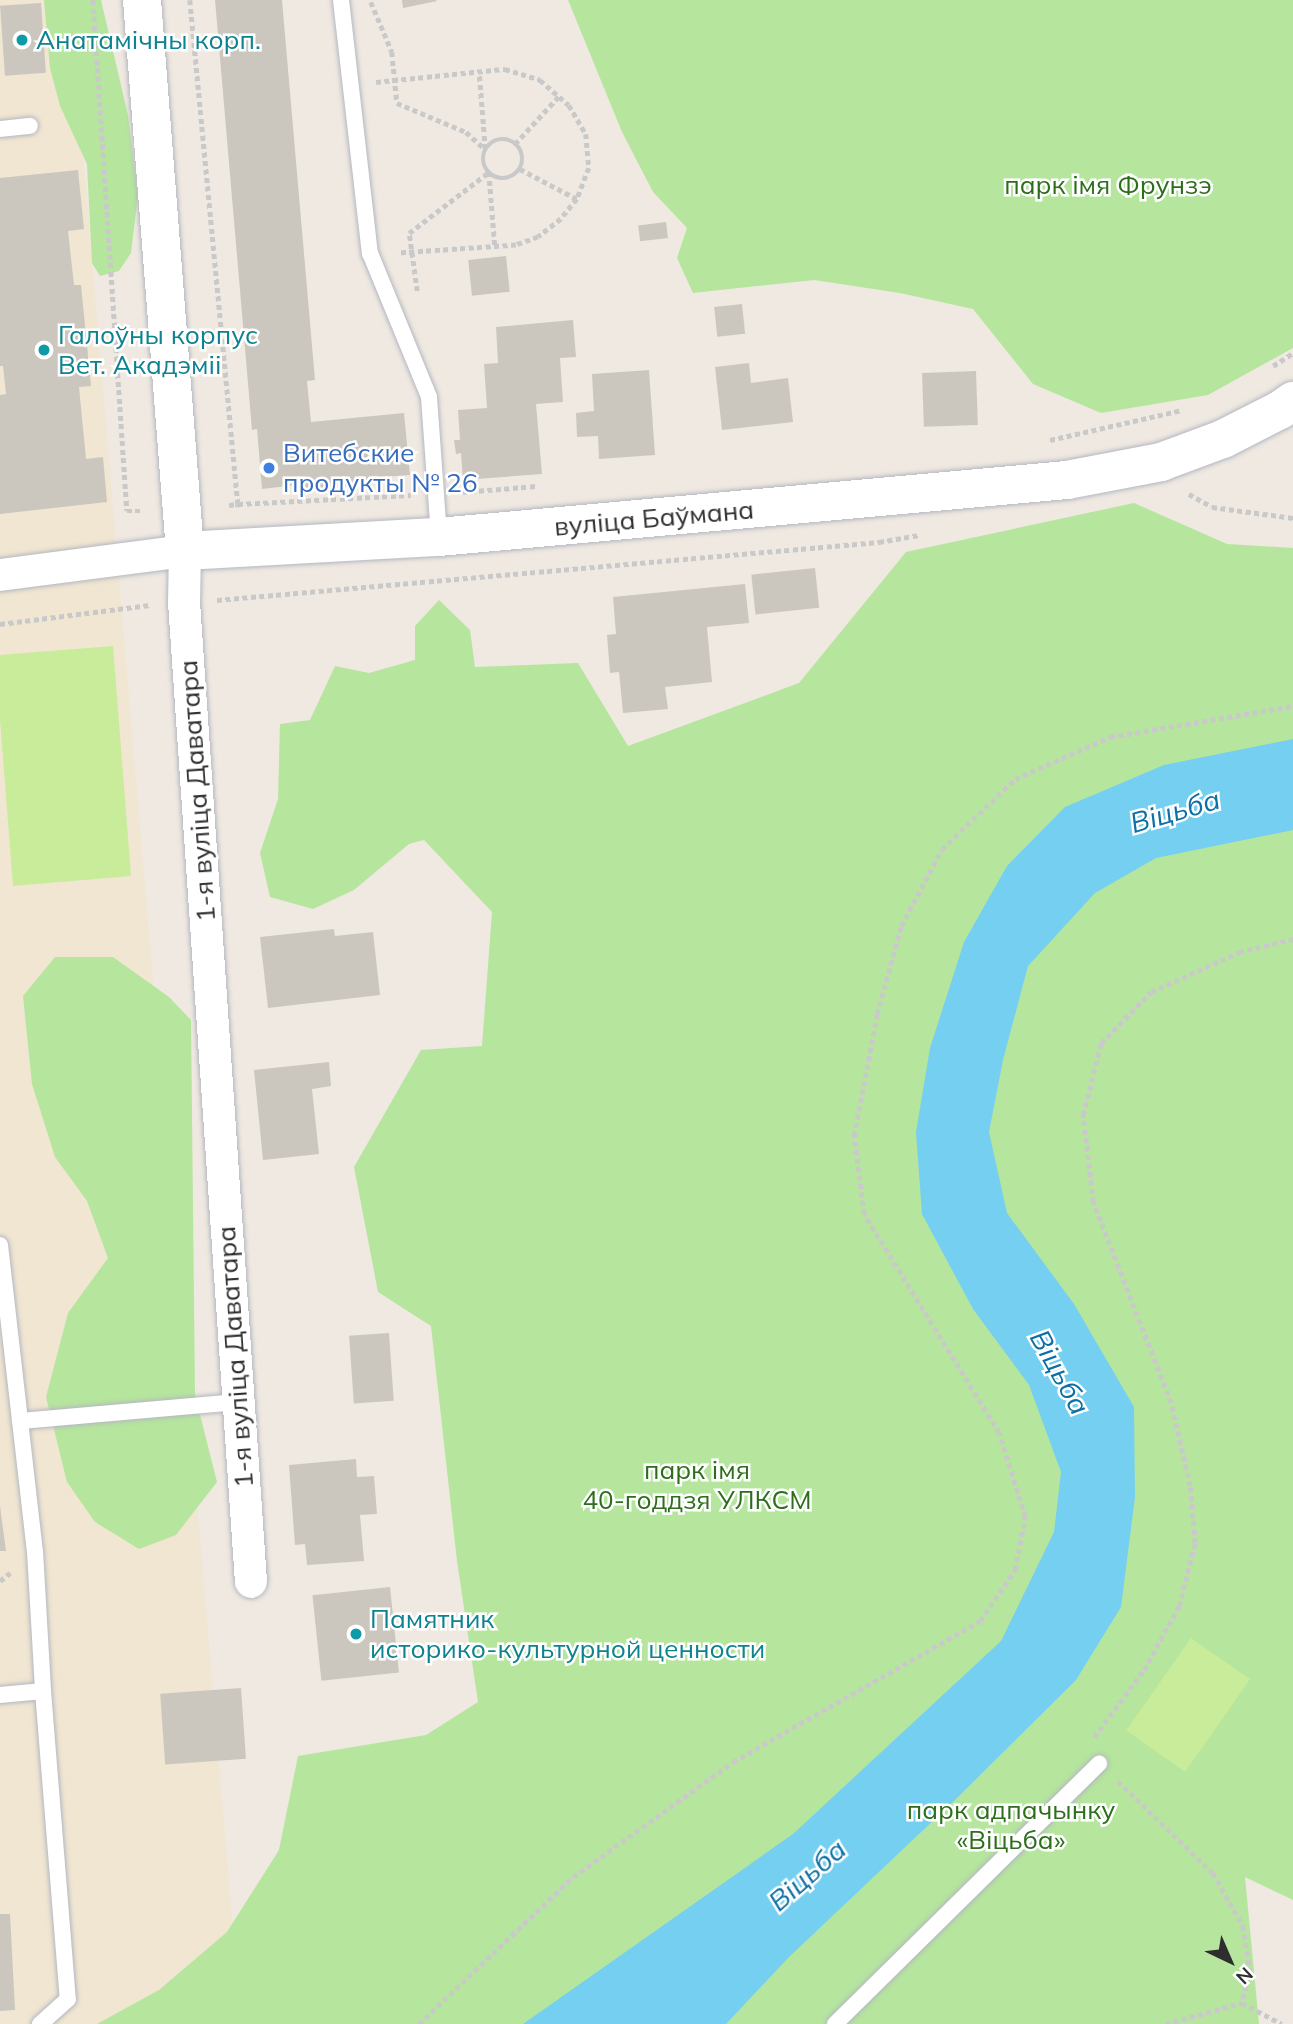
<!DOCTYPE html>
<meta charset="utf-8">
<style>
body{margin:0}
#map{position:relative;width:1293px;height:2024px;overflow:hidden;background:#efe9e1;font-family:Mulish,sans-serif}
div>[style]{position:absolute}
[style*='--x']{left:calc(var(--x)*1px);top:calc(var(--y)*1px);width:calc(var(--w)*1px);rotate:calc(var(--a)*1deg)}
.education>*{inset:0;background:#f0e6d1}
.green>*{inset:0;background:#b6e59e}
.pitch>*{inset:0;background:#c9ec9a;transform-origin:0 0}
.water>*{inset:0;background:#75cff0}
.building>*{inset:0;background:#cbc7bf;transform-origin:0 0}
.path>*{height:4.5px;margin-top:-2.25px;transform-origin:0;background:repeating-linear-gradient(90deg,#c9c9c9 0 5px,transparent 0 8.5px)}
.path>.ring{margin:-2.25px;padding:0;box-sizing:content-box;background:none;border:4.5px solid #c9c9c9;border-radius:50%}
.roads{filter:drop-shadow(0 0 2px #b4b7c1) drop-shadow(0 0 2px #b4b7c1)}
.service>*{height:16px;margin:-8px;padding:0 8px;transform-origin:8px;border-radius:8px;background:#fff}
.minor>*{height:32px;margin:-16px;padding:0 16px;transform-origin:16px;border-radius:16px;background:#fff}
.tertiary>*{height:38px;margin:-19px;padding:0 19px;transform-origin:19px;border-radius:19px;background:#fff}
.dots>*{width:19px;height:19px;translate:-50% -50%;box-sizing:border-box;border:4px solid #fff;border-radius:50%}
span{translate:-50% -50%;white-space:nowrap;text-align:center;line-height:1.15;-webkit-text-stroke:5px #fff;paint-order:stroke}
.culture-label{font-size:26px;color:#0d838f}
.left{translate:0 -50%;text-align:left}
.park-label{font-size:26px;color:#2c6e1b}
.shop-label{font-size:26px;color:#366cbe}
.street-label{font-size:26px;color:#2e2e2e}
.water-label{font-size:28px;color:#0d6fa3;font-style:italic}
.north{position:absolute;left:1195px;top:1926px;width:70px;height:70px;-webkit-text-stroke:5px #fff;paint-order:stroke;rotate:136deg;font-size:19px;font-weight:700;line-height:28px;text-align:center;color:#2e2e2e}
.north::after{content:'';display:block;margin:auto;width:24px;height:32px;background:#2e2e2e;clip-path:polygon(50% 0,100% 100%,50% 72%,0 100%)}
</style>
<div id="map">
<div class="education">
<div style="clip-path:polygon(0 0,70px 0,241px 2024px,0 2024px)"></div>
</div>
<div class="green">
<div style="clip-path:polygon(44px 0,101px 0,128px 115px,138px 195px,131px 253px,119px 271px,100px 276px,92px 263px,87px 164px,60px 106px,50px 68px)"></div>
<div style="clip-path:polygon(568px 0,1293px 0,1293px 348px,1208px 395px,1101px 413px,1033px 384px,973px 309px,900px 293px,814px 280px,693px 293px,677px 258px,687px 228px,653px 192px,622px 132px)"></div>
<div style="clip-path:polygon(1134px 503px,1227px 544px,1293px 548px,1293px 1900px,1245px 1877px,1259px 2024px,97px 2024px,159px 1990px,227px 1932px,279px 1850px,298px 1756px,426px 1735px,478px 1702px,457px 1561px,431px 1326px,378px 1292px,354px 1167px,421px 1050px,482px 1046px,492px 912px,424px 840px,409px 844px,354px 890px,313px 909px,270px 897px,260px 853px,278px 799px,280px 724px,310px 720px,335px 666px,369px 673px,415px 660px,415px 626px,439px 600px,470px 630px,475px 667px,578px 663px,628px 746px,799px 683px,906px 552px)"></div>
<div style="clip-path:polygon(55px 957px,113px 957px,169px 997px,191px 1020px,195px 1395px,217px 1482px,176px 1535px,139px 1549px,95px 1522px,67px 1482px,46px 1397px,68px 1313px,108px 1258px,87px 1201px,55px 1157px,32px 1084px,23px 996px)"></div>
</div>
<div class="pitch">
<div style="clip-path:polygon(113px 646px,131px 876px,13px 886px,0 719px,0 655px)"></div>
<div style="left:1191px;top:1638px;width:72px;height:113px;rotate:35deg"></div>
</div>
<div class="water">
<div style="clip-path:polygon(1293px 739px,1293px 830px,1156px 858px,1095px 893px,1028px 966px,1003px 1060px,989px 1132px,1007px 1213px,1074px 1304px,1134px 1407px,1135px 1497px,1121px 1607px,1076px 1680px,955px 1800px,788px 1958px,726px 2024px,523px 2024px,793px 1834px,1001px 1641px,1054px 1532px,1061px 1472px,1029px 1385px,973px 1309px,922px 1214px,916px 1132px,930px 1048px,964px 942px,1007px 866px,1065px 807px,1164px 765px)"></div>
</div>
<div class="building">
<div style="clip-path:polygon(215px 0,282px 0,315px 380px,307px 381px,311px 422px,404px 413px,410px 475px,368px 478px,368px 484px,296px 490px,296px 485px,262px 489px,257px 429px,252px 430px)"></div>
<div style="clip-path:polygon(402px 0,436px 0,437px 1px,403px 8px)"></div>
<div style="left:41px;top:3px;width:70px;height:41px;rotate:86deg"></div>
<div style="clip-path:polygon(78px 170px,84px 229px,68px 231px,74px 285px,81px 285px,91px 386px,79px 387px,86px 459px,103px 457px,107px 502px,0 514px,0 395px,6px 394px,3px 366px,0 366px,0 178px)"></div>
<div style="left:666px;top:222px;width:16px;height:28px;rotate:83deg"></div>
<div style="left:506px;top:256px;width:36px;height:38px;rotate:84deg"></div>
<div style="left:742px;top:304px;width:30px;height:28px;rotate:84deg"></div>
<div style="clip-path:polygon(573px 320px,576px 357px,560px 358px,563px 402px,536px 404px,542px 474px,463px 480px,461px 453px,456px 454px,454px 440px,460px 440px,458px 410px,487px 408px,484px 364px,498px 363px,496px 327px)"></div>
<div style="clip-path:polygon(749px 363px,751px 383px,788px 378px,793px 422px,722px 430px,715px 367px)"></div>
<div style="clip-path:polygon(649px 370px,655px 455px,599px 459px,598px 436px,577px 437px,576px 413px,594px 411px,592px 374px)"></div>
<div style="left:976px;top:371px;width:54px;height:54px;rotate:88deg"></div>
<div style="left:815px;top:568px;width:40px;height:64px;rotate:84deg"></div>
<div style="clip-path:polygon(745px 584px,749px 623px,707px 627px,712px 682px,665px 687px,668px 709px,623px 713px,619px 672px,610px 673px,607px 635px,616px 634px,613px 597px)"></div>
<div style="clip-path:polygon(334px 929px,335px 936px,373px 932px,380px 995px,268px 1008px,260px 937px)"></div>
<div style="clip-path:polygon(329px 1062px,331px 1086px,312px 1089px,319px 1154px,263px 1160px,254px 1070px)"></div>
<div style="left:389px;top:1333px;width:68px;height:40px;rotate:86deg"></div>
<div style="clip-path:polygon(356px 1459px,357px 1477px,374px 1476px,377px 1514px,360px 1515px,364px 1561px,307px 1565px,305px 1544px,295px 1545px,289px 1465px)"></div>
<div style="clip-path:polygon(0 1506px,6px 1551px,0 1551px)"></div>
<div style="left:390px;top:1587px;width:86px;height:78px;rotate:84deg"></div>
<div style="left:241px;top:1688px;width:71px;height:81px;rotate:86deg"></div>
<div style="clip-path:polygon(0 1914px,10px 1914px,15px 2010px,0 2011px)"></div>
</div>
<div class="path">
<div style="--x:93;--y:0;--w:512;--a:86.19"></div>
<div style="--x:127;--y:511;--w:17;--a:0"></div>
<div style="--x:190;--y:0;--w:506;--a:84.56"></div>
<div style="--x:238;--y:504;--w:173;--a:-3"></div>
<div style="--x:371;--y:2;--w:54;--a:67.2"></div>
<div style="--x:392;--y:52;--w:51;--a:84.4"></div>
<div style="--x:397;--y:103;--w:75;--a:22.8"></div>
<div style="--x:466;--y:132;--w:25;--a:42"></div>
<div style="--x:485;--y:149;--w:77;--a:-94.5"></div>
<div style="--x:376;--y:82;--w:130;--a:-5.8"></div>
<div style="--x:505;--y:69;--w:37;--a:17"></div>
<div style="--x:540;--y:80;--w:38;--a:41"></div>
<div style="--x:569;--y:105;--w:34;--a:60"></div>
<div style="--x:586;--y:134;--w:34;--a:85"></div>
<div style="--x:589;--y:168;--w:33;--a:111"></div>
<div style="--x:577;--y:199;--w:26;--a:129"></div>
<div style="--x:561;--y:219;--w:29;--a:142"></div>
<div style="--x:538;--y:237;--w:23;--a:160"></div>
<div style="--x:516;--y:245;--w:118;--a:176.1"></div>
<div class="ring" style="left:483px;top:139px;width:35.5px;height:35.5px"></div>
<div style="--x:515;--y:144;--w:65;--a:-47.5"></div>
<div style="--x:520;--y:169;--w:64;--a:27.8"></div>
<div style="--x:417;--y:291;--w:59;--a:-97.9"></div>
<div style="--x:409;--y:233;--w:101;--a:-37.3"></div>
<div style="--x:489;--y:172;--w:74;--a:85.4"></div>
<div style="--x:1273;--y:366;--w:24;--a:-33"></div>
<div style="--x:1050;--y:440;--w:135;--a:-12.8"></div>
<div style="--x:462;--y:492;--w:75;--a:-4.6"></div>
<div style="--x:1189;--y:494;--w:26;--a:29"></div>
<div style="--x:1212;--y:507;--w:82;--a:7.7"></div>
<div style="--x:229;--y:505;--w:9;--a:-6"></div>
<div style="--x:238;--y:504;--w:3;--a:90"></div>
<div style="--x:217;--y:600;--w:665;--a:-5.01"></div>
<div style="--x:879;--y:542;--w:41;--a:-9.9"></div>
<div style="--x:0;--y:624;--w:151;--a:-7.2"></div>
<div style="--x:0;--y:1581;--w:13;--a:-39"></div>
<div style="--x:1094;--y:1737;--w:84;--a:-53.3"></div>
<div style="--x:1144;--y:1670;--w:73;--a:-61.3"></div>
<div style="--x:1179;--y:1606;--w:65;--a:-75.7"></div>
<div style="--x:1195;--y:1543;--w:57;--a:-95"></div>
<div style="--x:1190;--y:1486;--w:85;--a:-102.9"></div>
<div style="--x:1171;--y:1403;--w:216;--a:-111.2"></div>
<div style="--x:1093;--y:1202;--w:88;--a:-96.6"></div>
<div style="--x:1083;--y:1115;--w:74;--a:-76"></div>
<div style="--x:1101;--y:1043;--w:71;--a:-45.6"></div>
<div style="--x:1151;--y:992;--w:97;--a:-24.4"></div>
<div style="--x:1239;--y:952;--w:56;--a:-13.5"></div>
<div style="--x:1118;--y:1781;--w:132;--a:44.1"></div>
<div style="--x:1213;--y:1873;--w:61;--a:60.5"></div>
<div style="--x:1243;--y:1926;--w:44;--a:80.8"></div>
<div style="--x:1250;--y:1969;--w:35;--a:103"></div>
<div style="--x:1242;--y:2003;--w:45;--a:27.7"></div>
<div style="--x:419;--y:2024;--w:213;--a:-43.7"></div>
<div style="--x:573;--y:1877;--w:197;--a:-35.7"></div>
<div style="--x:733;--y:1762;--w:284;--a:-29.7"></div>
<div style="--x:980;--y:1621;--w:62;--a:-55.5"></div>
<div style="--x:1015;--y:1570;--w:54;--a:-79.3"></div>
<div style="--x:1025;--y:1517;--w:88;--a:-107.2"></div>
<div style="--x:999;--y:1433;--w:257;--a:-121.7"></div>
<div style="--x:864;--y:1214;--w:79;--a:-97.3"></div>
<div style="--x:854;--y:1136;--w:124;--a:-79.3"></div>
<div style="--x:877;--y:1014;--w:91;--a:-74.7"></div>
<div style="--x:901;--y:926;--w:87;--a:-62"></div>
<div style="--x:942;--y:849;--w:101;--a:-43.8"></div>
<div style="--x:1015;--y:779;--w:104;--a:-23.9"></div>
<div style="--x:1110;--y:737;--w:186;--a:-9.6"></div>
<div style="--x:1165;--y:2024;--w:80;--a:-15.3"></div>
</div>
<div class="roads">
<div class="service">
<div style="--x:341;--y:0;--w:255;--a:83.5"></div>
<div style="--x:370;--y:253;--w:156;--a:67.7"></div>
<div style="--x:429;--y:397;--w:140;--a:85.9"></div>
<div style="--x:0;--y:129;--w:30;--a:-6"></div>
<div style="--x:0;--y:1245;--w:308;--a:83.5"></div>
<div style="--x:35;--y:1551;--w:140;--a:86.7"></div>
<div style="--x:43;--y:1691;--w:309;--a:85.4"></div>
<div style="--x:68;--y:1999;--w:38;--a:138"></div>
<div style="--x:20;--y:1421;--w:219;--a:-5"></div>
<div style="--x:0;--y:1695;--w:43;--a:-5.3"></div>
<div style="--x:835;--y:2024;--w:371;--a:-44.6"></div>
</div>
<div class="minor">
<div style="--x:0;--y:575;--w:187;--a:-7.4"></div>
<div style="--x:185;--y:551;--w:51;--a:91.1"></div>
<div style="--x:184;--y:602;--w:982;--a:86.09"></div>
</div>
<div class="tertiary">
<div style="--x:142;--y:0;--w:553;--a:85.54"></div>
<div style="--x:185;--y:551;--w:254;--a:-3.2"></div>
<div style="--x:439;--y:537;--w:631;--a:-5.19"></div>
<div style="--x:1067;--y:480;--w:96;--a:-10.8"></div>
<div style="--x:1161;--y:462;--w:66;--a:-20.4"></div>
<div style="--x:1223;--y:439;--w:64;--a:-27"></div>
<div style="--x:1280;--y:410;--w:16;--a:-35"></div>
</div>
</div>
<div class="dots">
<div style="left:22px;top:40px;background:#0f9aa8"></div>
<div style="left:44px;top:350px;background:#0f9aa8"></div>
<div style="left:269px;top:468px;background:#3f7fe0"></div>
<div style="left:356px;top:1634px;background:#0f9aa8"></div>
</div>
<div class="culture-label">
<span class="left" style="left:36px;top:40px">Анатамічны корп.</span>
<span class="left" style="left:58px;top:350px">Галоўны корпус<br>Вет. Акадэміі</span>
<span class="left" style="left:370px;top:1634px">Памятник<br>историко-культурной ценности</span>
</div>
<div class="park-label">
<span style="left:1108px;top:185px">парк імя Фрунзэ</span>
<span style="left:697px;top:1485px">парк імя<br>40-годдзя УЛКСМ</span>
<span style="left:1011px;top:1825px">парк адпачынку<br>«Віцьба»</span>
</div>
<div class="shop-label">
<span class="left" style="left:283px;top:468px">Витебские<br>продукты № 26</span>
</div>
<div class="street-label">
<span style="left:654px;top:518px;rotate:-5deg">вуліца Баўмана</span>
<span style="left:197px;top:791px;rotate:-94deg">1-я вуліца Даватара</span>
<span style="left:235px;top:1357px;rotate:-94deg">1-я вуліца Даватара</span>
</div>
<div class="water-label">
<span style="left:1175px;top:811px;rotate:-16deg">Віцьба</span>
<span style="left:1060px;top:1372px;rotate:61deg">Віцьба</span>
<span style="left:807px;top:1875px;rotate:-41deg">Віцьба</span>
</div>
<div class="north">N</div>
</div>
